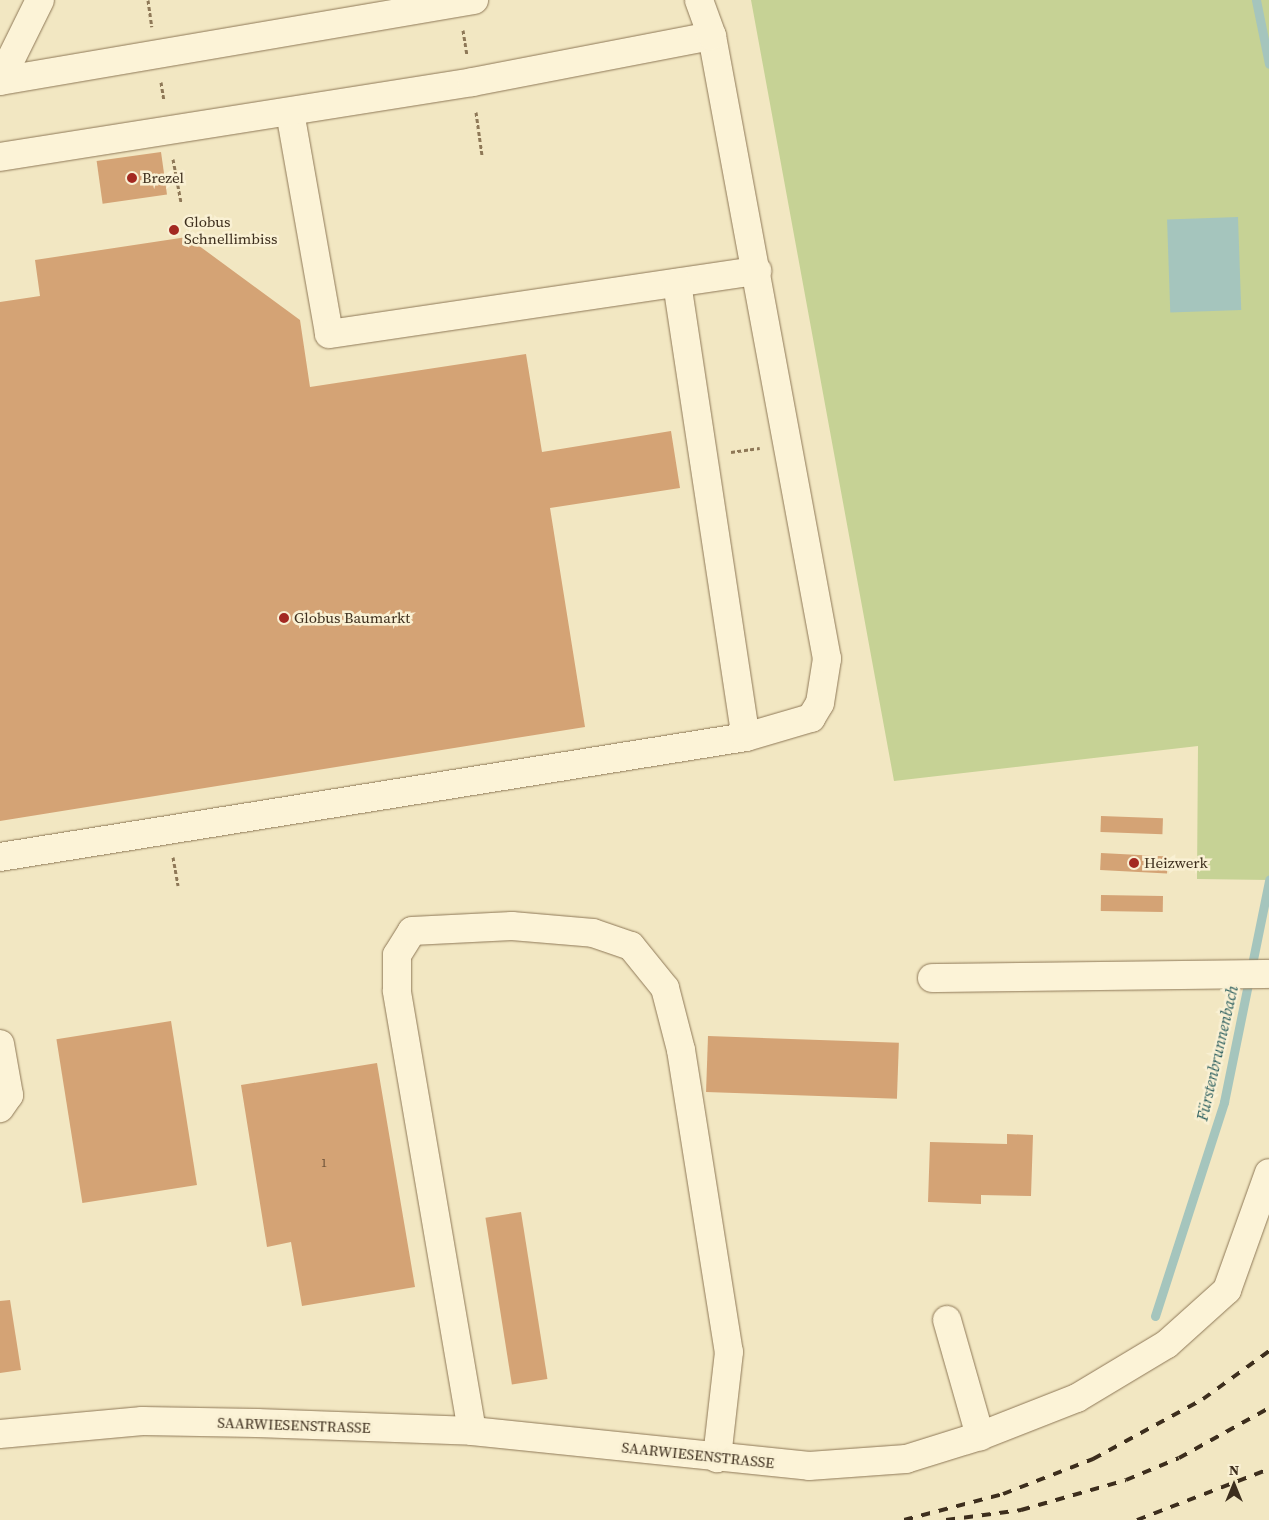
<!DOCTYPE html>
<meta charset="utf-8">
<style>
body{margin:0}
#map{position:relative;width:1269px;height:1520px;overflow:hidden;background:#f2e7c2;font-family:"Source Serif 4",serif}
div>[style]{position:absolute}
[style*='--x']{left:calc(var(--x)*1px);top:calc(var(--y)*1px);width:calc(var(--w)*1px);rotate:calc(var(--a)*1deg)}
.green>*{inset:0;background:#c6d295}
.water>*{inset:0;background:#a5c5bd;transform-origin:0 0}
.stream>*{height:9px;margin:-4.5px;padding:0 4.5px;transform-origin:4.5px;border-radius:4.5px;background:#a5c5bd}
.building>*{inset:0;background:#d4a375;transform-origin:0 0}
.path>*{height:3px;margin-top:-1.5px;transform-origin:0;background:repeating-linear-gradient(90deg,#8e7857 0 4px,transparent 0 6.5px)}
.roads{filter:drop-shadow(0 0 1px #8e7857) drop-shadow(0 0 1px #8e7857)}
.minor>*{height:28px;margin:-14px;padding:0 14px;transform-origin:14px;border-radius:14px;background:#fcf3d7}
.rail>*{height:4px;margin-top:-2px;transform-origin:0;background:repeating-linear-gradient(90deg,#3d2e1d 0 9px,transparent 0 18px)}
.dots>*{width:14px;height:14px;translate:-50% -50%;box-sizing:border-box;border:2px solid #f9f0d3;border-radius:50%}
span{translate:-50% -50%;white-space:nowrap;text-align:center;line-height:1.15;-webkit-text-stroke:5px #f9f0d3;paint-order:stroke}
.number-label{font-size:12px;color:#634b33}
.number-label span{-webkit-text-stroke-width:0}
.poi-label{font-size:15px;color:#3d2e1d}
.left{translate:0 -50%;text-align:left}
.street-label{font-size:15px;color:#3d2e1d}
.water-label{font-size:16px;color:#2b5e5e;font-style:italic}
.north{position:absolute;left:1209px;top:1460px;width:50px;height:50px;-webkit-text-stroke:4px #f9f0d3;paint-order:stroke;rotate:0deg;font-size:14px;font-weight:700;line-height:20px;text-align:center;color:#3d2e1d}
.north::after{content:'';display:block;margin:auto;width:18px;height:22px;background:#3d2e1d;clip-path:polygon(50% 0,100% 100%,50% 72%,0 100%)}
</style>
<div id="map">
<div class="green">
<div style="clip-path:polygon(751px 0,1269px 0,1269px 880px,1197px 879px,1198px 746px,894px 781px)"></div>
</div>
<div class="water">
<div style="left:1238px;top:217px;width:93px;height:71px;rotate:88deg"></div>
</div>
<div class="stream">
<div style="--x:1256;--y:0;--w:65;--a:78.5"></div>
<div style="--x:1155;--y:1316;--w:225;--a:-72.1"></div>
<div style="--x:1224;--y:1102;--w:227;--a:-78.5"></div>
</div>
<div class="building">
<div style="left:161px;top:152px;width:43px;height:65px;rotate:82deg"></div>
<div style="clip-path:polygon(187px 237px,300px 320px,310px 387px,526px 354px,542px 452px,671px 431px,680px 488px,550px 508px,585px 727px,0 821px,0 302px,40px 296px,35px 260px)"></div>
<div style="left:1101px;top:816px;width:62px;height:16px;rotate:2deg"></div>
<div style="left:1101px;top:853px;width:67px;height:17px;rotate:3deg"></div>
<div style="left:1101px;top:895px;width:62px;height:16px;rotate:1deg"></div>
<div style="left:171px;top:1021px;width:166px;height:116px;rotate:81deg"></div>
<div style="left:708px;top:1036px;width:191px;height:56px;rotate:2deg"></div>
<div style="clip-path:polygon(377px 1063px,415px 1287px,302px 1306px,291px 1242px,267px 1247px,241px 1085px)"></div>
<div style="clip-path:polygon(1007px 1134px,1033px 1135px,1031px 1196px,981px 1195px,981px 1204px,928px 1202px,930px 1142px,1007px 1144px)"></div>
<div style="left:521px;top:1212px;width:169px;height:36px;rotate:81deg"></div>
<div style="clip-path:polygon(10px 1300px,21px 1370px,0 1373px,0 1301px)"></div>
</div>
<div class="path">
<div style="--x:148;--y:0;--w:27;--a:82"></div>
<div style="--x:463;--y:30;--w:24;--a:81"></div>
<div style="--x:161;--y:82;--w:19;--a:81"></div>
<div style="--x:476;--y:112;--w:43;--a:82.1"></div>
<div style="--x:173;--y:159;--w:44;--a:79.5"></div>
<div style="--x:731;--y:452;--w:29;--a:-8"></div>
<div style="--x:173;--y:857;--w:29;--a:80"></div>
</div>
<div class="roads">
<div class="minor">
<div style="--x:0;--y:81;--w:481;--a:-9.7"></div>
<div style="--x:0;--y:81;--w:90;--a:-63.7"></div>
<div style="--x:290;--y:112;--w:225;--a:80"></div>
<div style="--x:329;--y:334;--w:433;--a:-8.4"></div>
<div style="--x:0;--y:157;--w:478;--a:-9"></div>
<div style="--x:472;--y:82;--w:244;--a:-10.9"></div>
<div style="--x:677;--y:283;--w:459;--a:81.4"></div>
<div style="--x:0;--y:857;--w:756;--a:-9.14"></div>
<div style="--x:746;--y:737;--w:68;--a:-16.3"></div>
<div style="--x:811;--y:718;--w:17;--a:-59"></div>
<div style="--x:820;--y:703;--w:45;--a:-81"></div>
<div style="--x:827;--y:659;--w:634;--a:-100.46"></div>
<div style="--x:712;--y:36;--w:38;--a:-110"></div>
<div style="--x:932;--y:978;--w:337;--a:-0.7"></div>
<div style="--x:0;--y:1044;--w:52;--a:80"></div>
<div style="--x:9;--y:1095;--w:16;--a:125"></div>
<div style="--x:947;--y:1320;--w:121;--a:74.1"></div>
<div style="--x:472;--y:1431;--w:447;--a:-99.7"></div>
<div style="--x:397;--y:990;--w:35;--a:-90"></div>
<div style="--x:397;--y:955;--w:28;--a:-58"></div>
<div style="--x:412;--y:931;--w:100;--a:-2.9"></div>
<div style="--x:512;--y:926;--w:81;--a:4.9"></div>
<div style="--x:593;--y:933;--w:40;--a:18.9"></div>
<div style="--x:631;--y:946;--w:54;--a:51"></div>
<div style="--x:665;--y:988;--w:64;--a:75.5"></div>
<div style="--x:681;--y:1050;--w:306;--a:81"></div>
<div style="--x:729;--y:1352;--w:107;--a:96.5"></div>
<div style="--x:0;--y:1434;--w:143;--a:-5.2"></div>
<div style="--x:142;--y:1421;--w:115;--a:1"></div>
<div style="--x:257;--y:1423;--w:215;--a:2.1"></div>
<div style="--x:472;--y:1431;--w:339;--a:5.9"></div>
<div style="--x:809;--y:1466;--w:97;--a:-4.1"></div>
<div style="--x:906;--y:1459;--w:77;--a:-17.3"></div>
<div style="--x:980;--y:1436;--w:104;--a:-21.4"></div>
<div style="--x:1077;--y:1398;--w:105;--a:-31"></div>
<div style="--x:1167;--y:1344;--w:81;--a:-42"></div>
<div style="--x:1227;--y:1290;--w:124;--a:-70.3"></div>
</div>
</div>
<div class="rail">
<div style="--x:904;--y:1520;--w:102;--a:-14.7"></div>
<div style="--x:1003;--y:1494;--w:97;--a:-21.3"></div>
<div style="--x:1093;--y:1459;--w:125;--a:-28.6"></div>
<div style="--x:1203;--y:1399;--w:82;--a:-36"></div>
<div style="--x:946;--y:1520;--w:76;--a:-7.6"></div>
<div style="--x:1021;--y:1510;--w:109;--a:-15.9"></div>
<div style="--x:1126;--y:1480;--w:57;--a:-22.5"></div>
<div style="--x:1179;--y:1458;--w:103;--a:-29.1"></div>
<div style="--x:1137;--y:1520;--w:142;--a:-21.1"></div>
</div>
<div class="dots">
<div style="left:132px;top:178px;background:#a32921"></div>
<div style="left:174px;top:230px;background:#a32921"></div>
<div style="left:284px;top:618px;background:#a32921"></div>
<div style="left:1134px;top:863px;background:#a32921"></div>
</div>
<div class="number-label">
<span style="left:324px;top:1164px">1</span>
</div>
<div class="poi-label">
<span class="left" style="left:142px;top:178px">Brezel</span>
<span class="left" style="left:184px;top:230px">Globus<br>Schnellimbiss</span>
<span class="left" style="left:294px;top:618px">Globus Baumarkt</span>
<span class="left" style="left:1144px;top:863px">Heizwerk</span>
</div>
<div class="street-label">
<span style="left:294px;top:1425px;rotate:2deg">SAARWIESENSTRASSE</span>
<span style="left:698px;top:1455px;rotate:6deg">SAARWIESENSTRASSE</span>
</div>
<div class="water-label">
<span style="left:1217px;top:1053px;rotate:-77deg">Fürstenbrunnenbach</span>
</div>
<div class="north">N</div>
</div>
